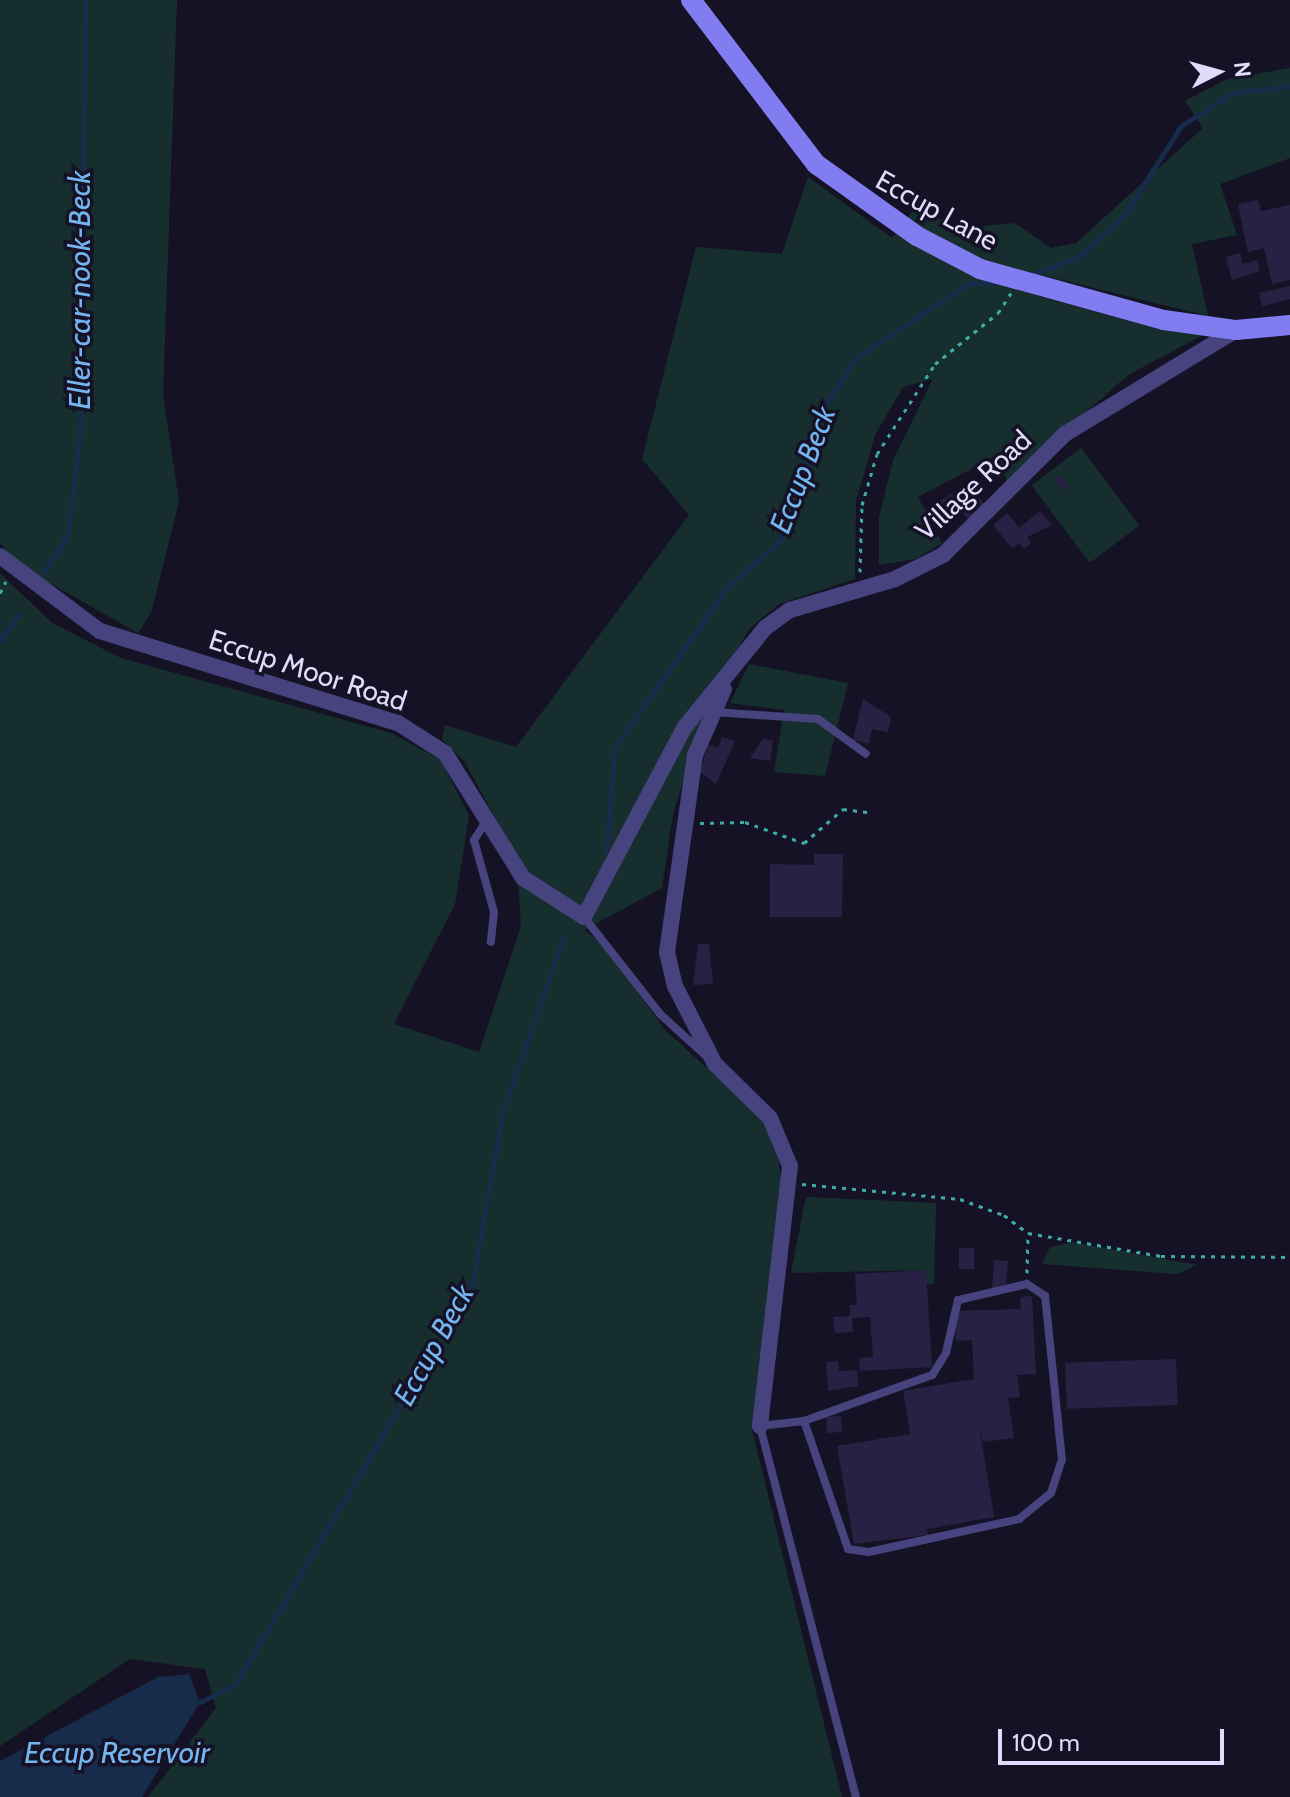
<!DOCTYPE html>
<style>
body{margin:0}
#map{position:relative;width:1290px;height:1797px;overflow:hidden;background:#161226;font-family:Cabin,sans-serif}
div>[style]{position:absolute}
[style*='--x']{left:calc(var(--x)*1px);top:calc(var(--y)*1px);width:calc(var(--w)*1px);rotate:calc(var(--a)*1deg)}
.green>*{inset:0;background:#162f2e;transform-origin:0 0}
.water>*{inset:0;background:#172b4a}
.stream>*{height:5px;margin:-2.5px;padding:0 2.5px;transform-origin:2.5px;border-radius:2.5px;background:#172b4a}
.building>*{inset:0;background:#282144;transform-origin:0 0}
.path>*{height:3px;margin-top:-1.5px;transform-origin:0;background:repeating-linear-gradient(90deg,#3eaca6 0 4px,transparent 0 10px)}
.lane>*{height:8px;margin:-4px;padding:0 4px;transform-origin:4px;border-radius:4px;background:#46437f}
.street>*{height:16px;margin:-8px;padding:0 8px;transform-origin:8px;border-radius:8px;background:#46437f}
.secondary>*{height:20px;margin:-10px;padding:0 10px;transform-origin:10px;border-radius:10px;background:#817df0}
span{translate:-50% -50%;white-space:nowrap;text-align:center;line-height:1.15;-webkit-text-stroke:7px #161226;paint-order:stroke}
.street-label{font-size:28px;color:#dfdbfb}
.water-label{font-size:30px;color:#75b5ef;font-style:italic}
.north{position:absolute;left:1178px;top:32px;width:80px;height:80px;-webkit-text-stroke:6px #161226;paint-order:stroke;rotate:84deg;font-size:22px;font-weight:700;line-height:32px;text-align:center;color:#dfdbfb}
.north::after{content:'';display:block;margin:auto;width:28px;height:36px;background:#dfdbfb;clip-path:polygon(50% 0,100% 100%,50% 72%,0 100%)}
.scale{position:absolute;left:998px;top:1729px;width:226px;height:36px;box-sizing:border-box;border:4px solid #dfdbfb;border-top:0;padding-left:10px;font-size:24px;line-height:28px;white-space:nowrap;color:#dfdbfb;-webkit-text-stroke:6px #161226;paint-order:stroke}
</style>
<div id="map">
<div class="green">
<div style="clip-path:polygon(0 0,177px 0,163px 394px,179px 502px,151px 613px,138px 633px,18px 565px,0 543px)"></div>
<div style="clip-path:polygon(1290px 68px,1290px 158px,1220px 184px,1237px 235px,1192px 244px,1208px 316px,1005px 266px,1003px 282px,1041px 297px,1161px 330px,1207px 333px,1128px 375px,1008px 482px,994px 457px,918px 497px,942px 543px,916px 559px,879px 565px,879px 517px,893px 460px,933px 379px,903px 387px,875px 435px,856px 501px,855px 579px,779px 604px,749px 629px,706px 707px,673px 814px,662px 888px,584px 930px,604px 945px,665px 1030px,765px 1121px,777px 1149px,782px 1188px,752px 1430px,842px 1797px,148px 1797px,216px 1708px,205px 1669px,130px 1659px,0 1746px,0 573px,52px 623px,121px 658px,391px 733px,441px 760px,469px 816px,455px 904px,394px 1024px,479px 1052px,521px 926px,516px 855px,464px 761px,442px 739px,445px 725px,516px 747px,689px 515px,642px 459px,696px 247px,782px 254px,808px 177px,892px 238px,913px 211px,966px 228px,1014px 223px,1051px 248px,1076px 243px,1203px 128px,1185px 101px,1227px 79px)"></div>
<div style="left:1081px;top:448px;width:97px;height:62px;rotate:53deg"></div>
<div style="clip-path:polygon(749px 664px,848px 683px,825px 776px,774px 772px,784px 710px,730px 703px)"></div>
<div style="clip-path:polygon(806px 1197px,936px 1203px,934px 1284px,926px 1284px,925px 1270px,791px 1273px)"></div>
<div style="clip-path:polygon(1072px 1242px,1197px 1265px,1177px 1274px,1042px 1264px,1050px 1247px)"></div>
</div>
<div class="water">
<div style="clip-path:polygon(189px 1674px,200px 1702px,142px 1797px,0 1797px,0 1761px,158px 1677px)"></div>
</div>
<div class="stream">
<div style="--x:1031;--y:275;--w:50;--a:-21"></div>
<div style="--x:1078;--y:257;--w:60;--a:-41.6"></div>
<div style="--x:1123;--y:217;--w:108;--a:-57.5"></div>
<div style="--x:1181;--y:126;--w:61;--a:-32.9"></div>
<div style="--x:1232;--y:93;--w:58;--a:-6.9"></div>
<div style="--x:44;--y:572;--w:45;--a:-57.7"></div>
<div style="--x:68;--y:534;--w:103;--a:-83.3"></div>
<div style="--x:80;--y:432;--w:432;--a:-89.3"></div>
<div style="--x:0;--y:641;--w:32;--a:-55"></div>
<div style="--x:606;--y:852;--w:105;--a:-85.1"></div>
<div style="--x:615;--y:747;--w:197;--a:-54.9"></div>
<div style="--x:728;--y:586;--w:67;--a:-40.8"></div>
<div style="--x:779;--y:542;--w:146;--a:-71.2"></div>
<div style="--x:826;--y:404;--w:55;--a:-56.9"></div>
<div style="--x:856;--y:358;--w:134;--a:-33.5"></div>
<div style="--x:968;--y:284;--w:26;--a:-4"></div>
<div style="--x:200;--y:1702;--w:39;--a:-26"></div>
<div style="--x:235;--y:1685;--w:465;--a:-59.4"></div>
<div style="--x:472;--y:1285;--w:177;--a:-79.9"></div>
<div style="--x:503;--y:1111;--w:185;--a:-70.8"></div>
</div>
<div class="building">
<div style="clip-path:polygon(1258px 200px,1261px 211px,1290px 205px,1290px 280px,1272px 284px,1264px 248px,1248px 252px,1238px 204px)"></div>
<div style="clip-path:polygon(1240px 253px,1243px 264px,1257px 260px,1260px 271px,1232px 280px,1226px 257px)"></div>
<div style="clip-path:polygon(1290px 286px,1290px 299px,1262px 306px,1259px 293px)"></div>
<div style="left:1061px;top:475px;width:13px;height:8px;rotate:48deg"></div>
<div style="clip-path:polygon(952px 494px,960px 509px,978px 496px,987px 508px,969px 521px,962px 512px,934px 527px,924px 509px)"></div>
<div style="clip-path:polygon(1040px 511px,1052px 525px,1027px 537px,1031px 543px,1024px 549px,1019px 543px,1012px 548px,993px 525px,1007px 513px,1019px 528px)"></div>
<div style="clip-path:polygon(863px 699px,891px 717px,888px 732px,872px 729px,869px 744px,853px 740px)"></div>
<div style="clip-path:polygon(722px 737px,735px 741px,716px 784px,700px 772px,708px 745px,718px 748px)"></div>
<div style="clip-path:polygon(763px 739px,773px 740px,770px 761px,750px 758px)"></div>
<div style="clip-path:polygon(814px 854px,843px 854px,842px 917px,770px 917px,770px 864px,814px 865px)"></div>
<div style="clip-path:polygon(698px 944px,709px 944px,713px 984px,693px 985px)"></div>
<div style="left:959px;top:1248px;width:15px;height:21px"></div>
<div style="left:994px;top:1260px;width:14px;height:28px;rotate:4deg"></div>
<div style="clip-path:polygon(926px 1270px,932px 1367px,860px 1371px,859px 1358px,873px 1357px,870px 1317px,852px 1318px,853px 1332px,835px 1333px,833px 1317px,850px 1316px,850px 1305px,857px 1305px,855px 1274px)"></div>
<div style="clip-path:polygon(1032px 1296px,1036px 1374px,1017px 1375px,1020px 1397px,1008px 1398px,1014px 1438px,983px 1442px,980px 1431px,994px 1517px,927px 1529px,928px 1535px,854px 1544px,837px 1446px,910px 1434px,903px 1391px,974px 1379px,972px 1340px,956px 1341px,954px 1311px,1021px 1309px,1020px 1297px)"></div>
<div style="left:1176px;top:1359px;width:46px;height:111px;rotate:88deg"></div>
<div style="clip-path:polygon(838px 1361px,839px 1371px,857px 1370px,858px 1386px,828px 1391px,826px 1362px)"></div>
<div style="left:841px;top:1416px;width:16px;height:15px;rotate:86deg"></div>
</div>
<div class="path">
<div style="--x:860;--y:572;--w:67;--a:-88.3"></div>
<div style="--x:862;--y:505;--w:53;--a:-73.6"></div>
<div style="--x:877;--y:454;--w:107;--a:-57.2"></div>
<div style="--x:935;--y:364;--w:81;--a:-39"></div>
<div style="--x:998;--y:313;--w:24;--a:-57"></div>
<div style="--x:0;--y:593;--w:13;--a:-63"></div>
<div style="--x:700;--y:823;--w:45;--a:-1.3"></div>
<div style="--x:745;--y:822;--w:63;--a:19.6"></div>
<div style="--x:804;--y:843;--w:52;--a:-41.1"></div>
<div style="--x:843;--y:809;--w:26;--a:7"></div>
<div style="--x:802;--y:1184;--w:159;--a:5.4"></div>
<div style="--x:960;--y:1199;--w:47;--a:20"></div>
<div style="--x:1004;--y:1215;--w:30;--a:37"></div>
<div style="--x:1028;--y:1233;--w:135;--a:9.8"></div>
<div style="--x:1161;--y:1256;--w:129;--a:0.4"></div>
<div style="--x:1027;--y:1273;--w:40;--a:-88.6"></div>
</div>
<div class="lane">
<div style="--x:714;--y:712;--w:104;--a:3.9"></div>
<div style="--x:818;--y:719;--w:59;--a:36.1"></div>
<div style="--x:487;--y:820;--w:24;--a:123"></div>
<div style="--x:474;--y:840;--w:75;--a:74.5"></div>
<div style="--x:494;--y:912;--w:30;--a:96"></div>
<div style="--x:584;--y:917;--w:123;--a:51.9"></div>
<div style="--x:660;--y:1014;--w:61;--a:42.3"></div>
<div style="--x:804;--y:1421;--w:135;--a:71"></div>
<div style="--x:848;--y:1549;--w:21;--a:8"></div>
<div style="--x:869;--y:1552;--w:154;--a:-12.4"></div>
<div style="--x:1019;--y:1519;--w:41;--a:-39.1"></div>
<div style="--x:1051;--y:1493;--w:35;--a:-72"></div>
<div style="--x:1062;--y:1460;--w:165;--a:-95.9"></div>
<div style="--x:1045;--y:1296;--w:22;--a:-146"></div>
<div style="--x:1027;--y:1284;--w:71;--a:166.9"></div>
<div style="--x:958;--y:1300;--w:54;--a:102.8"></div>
<div style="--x:946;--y:1353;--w:26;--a:122"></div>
<div style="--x:932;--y:1375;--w:136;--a:160.2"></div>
<div style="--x:804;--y:1421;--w:44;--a:173.5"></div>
<div style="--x:760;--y:1426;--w:383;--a:75.5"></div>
</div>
<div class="street">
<div style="--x:0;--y:556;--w:125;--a:36.9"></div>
<div style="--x:100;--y:631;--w:312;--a:17.2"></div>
<div style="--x:398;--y:723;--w:56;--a:32.6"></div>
<div style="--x:445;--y:753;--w:147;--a:58"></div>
<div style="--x:523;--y:878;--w:72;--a:32.6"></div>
<div style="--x:584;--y:917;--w:214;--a:-62.1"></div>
<div style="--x:684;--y:728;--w:129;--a:-51"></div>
<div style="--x:765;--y:628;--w:31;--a:-36"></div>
<div style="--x:790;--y:610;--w:109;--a:-16.4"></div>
<div style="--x:895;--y:579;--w:54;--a:-26.6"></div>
<div style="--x:943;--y:555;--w:172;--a:-44.8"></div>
<div style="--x:1065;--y:434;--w:200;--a:-31.3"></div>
<div style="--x:724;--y:689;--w:72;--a:113.7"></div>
<div style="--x:695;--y:755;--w:199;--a:98.1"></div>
<div style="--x:667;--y:952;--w:35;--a:77"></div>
<div style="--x:675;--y:986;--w:88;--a:62.9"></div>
<div style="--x:715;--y:1064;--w:77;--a:44.5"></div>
<div style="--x:770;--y:1118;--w:52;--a:67.4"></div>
<div style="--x:790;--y:1166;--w:262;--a:96.6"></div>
</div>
<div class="secondary">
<div style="--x:691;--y:0;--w:206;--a:52.7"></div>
<div style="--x:816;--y:164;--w:124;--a:35.5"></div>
<div style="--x:917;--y:236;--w:71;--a:27.6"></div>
<div style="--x:980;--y:269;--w:191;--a:15.5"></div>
<div style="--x:1164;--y:320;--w:73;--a:7.9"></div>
<div style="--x:1236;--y:330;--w:54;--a:-5.3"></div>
</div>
<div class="street-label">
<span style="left:937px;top:210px;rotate:29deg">Eccup Lane</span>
<span style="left:973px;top:485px;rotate:-43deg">Village Road</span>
<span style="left:308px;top:670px;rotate:18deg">Eccup Moor Road</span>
</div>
<div class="water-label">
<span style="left:80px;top:290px;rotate:-90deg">Eller-car-nook-Beck</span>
<span style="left:803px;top:470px;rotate:-69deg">Eccup Beck</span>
<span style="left:434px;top:1345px;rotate:-61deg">Eccup Beck</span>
<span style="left:117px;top:1753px">Eccup Reservoir</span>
</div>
<div class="north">N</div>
<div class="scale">100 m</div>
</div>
